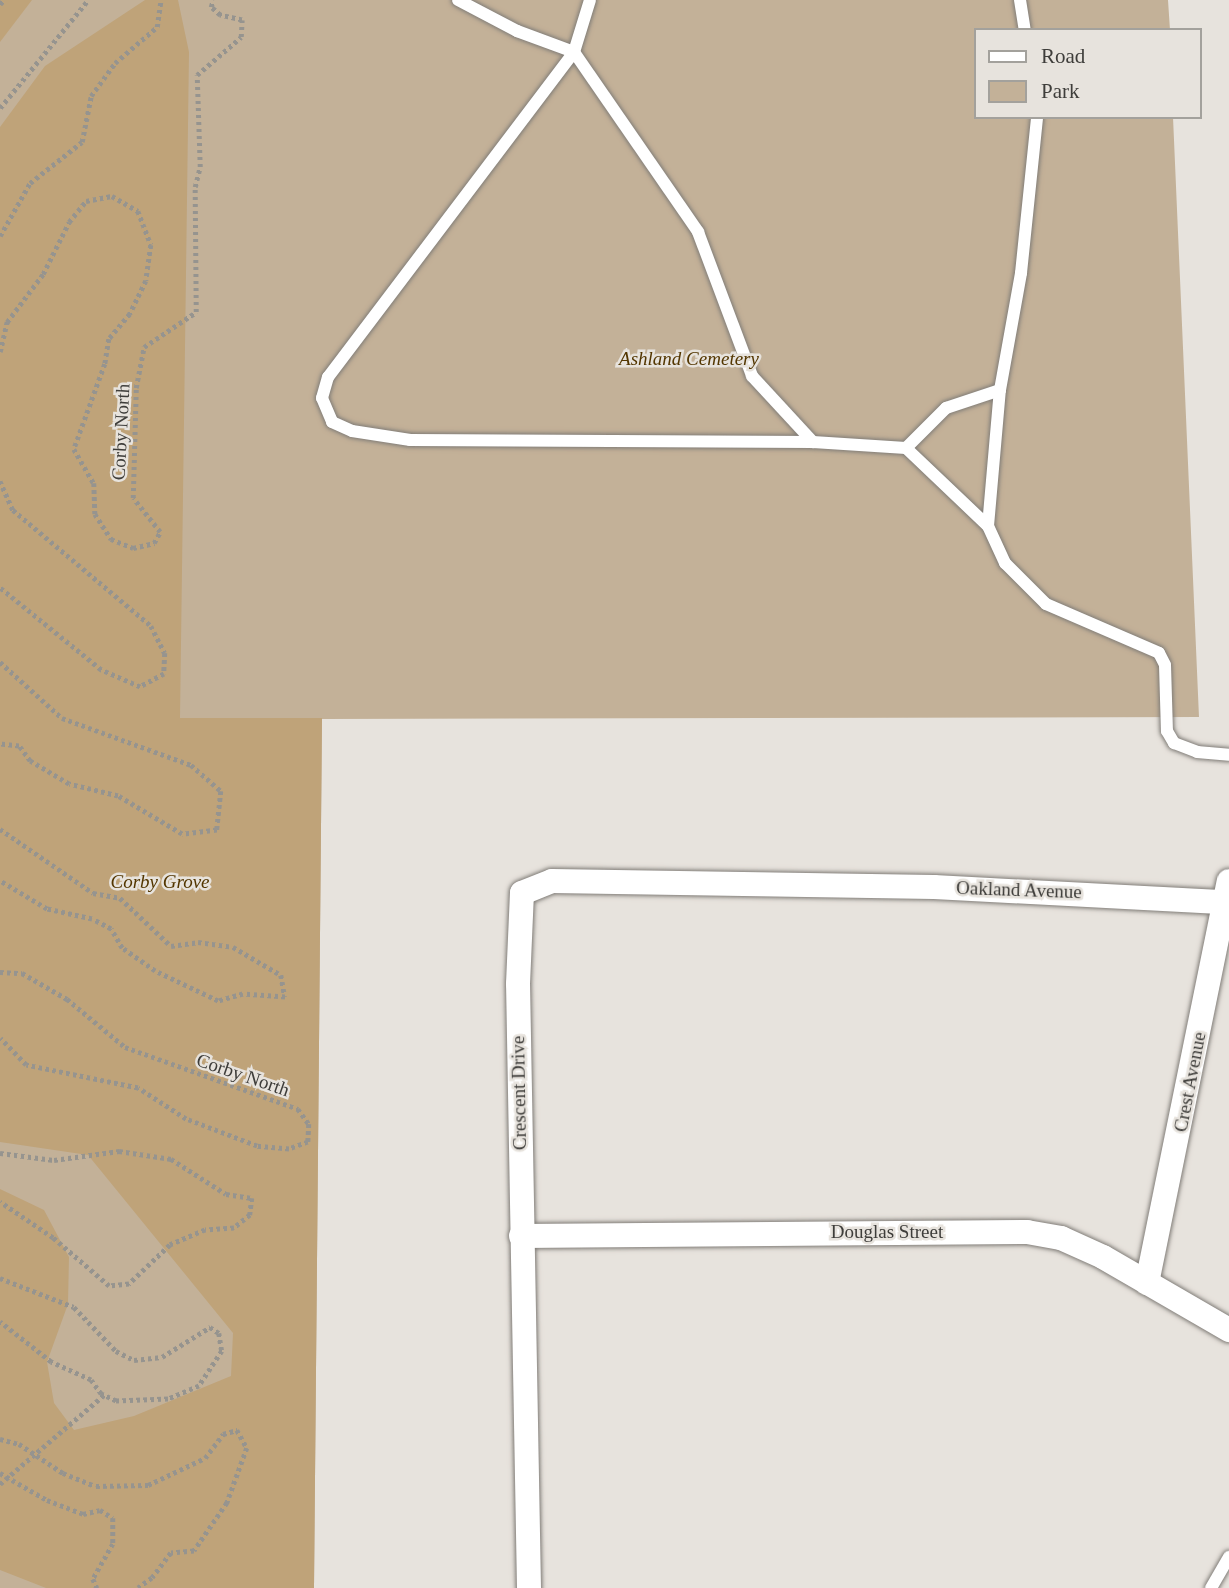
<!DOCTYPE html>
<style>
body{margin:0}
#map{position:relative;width:1229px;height:1588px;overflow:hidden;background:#e7e3dd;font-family:"Times New Roman",serif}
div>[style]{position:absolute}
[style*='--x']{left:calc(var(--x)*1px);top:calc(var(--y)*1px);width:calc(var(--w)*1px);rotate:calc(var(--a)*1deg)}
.green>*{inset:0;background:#c3b198}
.forest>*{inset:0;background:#bfa379}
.path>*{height:4.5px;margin-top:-2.25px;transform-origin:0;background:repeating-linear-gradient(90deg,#96948f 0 3.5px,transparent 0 7px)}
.roads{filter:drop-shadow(0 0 2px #817d78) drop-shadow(0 0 2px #817d78)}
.lane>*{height:12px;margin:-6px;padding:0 6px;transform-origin:6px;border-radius:6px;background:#fff}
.street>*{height:24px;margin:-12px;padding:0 12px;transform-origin:12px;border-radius:12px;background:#fff}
span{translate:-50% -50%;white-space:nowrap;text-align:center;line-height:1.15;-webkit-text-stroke:5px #e7e3dd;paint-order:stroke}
.park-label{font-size:19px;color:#533600;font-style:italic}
.street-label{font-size:19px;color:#3e3d3a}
.legend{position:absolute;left:974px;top:28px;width:228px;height:91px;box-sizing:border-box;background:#e7e3dd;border:2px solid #a3a19c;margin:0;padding:9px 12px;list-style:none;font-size:21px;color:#3e3d3a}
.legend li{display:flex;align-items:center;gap:14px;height:35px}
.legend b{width:35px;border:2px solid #a3a19c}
</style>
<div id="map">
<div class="green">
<div style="clip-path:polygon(0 0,1168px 0,1170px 30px,975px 30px,975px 117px,1173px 117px,1199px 717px,322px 719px,314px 1588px,0 1588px)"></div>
</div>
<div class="forest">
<div style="clip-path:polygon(0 0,32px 0,0 42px)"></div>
<div style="clip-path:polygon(145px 0,178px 0,189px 52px,180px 718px,322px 718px,314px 1588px,46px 1588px,0 1570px,0 1189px,44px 1210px,69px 1257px,68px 1304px,47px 1362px,54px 1403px,74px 1430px,134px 1416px,231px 1376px,233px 1333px,88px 1155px,0 1142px,0 127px,45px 66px)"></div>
</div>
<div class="path">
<div style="--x:0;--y:4;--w:6;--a:-45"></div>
<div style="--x:0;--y:108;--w:139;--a:-50.8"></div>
<div style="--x:0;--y:236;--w:61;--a:-60.5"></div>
<div style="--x:30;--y:183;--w:66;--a:-38.3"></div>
<div style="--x:82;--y:142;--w:47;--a:-78.9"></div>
<div style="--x:91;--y:96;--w:41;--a:-54"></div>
<div style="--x:115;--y:63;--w:55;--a:-40.6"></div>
<div style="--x:157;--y:27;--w:27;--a:-82"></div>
<div style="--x:0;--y:352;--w:31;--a:-77"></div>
<div style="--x:7;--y:322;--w:60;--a:-53.1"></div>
<div style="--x:43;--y:274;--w:58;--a:-63.4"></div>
<div style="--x:69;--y:222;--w:27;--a:-51"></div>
<div style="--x:86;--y:201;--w:26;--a:-11"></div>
<div style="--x:112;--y:196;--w:30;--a:30"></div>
<div style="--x:138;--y:211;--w:36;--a:69"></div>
<div style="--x:151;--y:245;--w:36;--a:98"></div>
<div style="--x:146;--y:281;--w:37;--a:116"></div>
<div style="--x:130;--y:314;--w:33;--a:130"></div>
<div style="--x:109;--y:339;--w:25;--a:99"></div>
<div style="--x:105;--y:364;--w:90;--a:110"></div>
<div style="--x:74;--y:449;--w:39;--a:60"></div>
<div style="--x:94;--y:483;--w:31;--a:88"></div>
<div style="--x:95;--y:514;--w:30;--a:57"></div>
<div style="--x:111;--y:539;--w:24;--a:22"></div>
<div style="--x:133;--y:548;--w:22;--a:-13"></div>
<div style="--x:154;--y:543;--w:13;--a:-61"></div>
<div style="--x:160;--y:532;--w:43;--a:-128.5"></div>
<div style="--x:133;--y:498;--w:110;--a:-88.4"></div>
<div style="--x:136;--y:388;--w:42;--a:-79"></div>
<div style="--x:144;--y:347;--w:63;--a:-33.9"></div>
<div style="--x:196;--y:312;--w:125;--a:-90.5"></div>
<div style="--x:195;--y:187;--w:21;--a:-76"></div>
<div style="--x:200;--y:167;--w:92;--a:-91.9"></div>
<div style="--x:197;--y:75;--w:58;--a:-40.8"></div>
<div style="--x:241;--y:37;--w:17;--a:-87"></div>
<div style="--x:242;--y:20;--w:23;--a:-167"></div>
<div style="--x:220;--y:15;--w:12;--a:-138"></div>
<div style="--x:211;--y:7;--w:7;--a:-74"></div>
<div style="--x:0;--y:481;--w:32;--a:66"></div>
<div style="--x:13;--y:510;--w:180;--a:40"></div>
<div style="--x:151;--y:626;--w:30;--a:63"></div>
<div style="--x:165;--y:653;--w:21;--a:93"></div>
<div style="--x:164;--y:674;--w:27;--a:152"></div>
<div style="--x:140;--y:687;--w:43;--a:-156.4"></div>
<div style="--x:101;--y:670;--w:130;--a:-140.9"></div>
<div style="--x:0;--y:662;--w:84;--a:42.1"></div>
<div style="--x:62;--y:718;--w:137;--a:20"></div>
<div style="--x:191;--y:765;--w:40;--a:41"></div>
<div style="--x:221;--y:791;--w:39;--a:96"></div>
<div style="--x:217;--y:830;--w:35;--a:173"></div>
<div style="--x:182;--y:834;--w:74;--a:-149.3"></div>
<div style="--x:118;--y:796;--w:50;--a:-166.2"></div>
<div style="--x:69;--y:784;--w:45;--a:-149.5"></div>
<div style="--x:30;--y:761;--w:19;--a:-126"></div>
<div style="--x:19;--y:746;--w:19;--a:-174"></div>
<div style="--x:0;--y:829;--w:113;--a:34.5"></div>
<div style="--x:93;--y:893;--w:27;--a:10"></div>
<div style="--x:120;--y:898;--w:70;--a:43.3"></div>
<div style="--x:171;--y:946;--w:27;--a:-8"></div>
<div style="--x:198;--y:942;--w:35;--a:8"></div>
<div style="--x:233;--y:947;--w:56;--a:30.3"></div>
<div style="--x:281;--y:975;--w:22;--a:80"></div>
<div style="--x:285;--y:997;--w:42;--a:-175.9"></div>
<div style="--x:243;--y:994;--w:26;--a:164"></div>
<div style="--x:218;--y:1001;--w:70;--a:-154.5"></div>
<div style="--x:155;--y:971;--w:40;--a:-145.1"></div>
<div style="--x:122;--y:948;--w:22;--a:-120"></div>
<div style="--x:111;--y:929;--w:21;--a:-152"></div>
<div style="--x:92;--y:919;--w:46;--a:-167.5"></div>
<div style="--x:47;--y:909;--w:55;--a:-149.2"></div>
<div style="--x:0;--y:972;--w:22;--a:3"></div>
<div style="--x:22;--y:973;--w:52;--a:30"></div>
<div style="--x:67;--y:999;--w:75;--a:39.6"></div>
<div style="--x:125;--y:1047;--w:184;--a:19.7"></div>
<div style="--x:298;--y:1109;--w:19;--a:54"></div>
<div style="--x:309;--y:1124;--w:18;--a:93"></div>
<div style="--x:308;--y:1142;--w:20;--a:160"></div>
<div style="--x:289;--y:1149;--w:32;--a:-175"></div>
<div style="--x:257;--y:1146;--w:76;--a:-159.2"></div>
<div style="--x:186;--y:1119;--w:57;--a:-147.1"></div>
<div style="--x:138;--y:1088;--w:114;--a:-168.4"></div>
<div style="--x:26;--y:1065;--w:37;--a:-134"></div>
<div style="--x:0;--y:1153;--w:54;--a:7.4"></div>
<div style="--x:54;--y:1160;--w:66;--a:-7.9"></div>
<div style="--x:119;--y:1151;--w:53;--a:8.7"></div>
<div style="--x:171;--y:1159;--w:65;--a:32.5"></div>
<div style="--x:226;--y:1194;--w:26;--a:9"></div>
<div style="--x:252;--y:1198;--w:17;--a:97"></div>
<div style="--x:250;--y:1215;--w:21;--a:141"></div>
<div style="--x:234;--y:1228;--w:29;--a:176"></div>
<div style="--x:205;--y:1230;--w:38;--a:157"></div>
<div style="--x:170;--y:1245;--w:57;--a:136.4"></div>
<div style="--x:129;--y:1284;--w:20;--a:174"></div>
<div style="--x:109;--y:1286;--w:74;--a:-139.4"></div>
<div style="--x:53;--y:1238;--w:64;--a:-145.8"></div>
<div style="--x:0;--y:1278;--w:79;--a:21.4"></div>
<div style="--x:74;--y:1307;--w:61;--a:46.3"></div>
<div style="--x:116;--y:1351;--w:20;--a:27"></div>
<div style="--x:134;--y:1360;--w:28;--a:-6"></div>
<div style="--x:162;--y:1357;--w:57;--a:-32"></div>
<div style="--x:210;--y:1327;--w:11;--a:34"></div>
<div style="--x:219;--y:1333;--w:18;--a:81"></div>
<div style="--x:222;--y:1351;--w:42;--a:123.3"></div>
<div style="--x:199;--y:1386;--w:34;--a:157"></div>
<div style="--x:168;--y:1399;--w:52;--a:177.8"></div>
<div style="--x:116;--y:1401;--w:17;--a:-155"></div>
<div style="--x:101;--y:1394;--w:17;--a:-126"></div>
<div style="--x:91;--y:1380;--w:44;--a:-155.8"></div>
<div style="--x:51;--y:1362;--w:65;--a:-141.9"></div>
<div style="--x:0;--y:1439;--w:20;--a:15"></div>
<div style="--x:19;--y:1444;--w:53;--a:33.4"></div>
<div style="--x:63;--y:1473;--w:35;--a:22"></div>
<div style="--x:96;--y:1486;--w:52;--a:-1.1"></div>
<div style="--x:148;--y:1485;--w:63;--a:-25.3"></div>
<div style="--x:205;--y:1458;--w:30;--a:-53"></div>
<div style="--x:223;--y:1434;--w:15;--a:-16"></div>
<div style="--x:237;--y:1430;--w:21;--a:61"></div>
<div style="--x:247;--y:1448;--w:59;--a:110"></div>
<div style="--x:227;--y:1503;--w:58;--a:124.5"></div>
<div style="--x:194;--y:1551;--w:23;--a:175"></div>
<div style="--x:171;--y:1553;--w:31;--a:127"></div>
<div style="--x:152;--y:1578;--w:17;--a:144"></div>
<div style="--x:0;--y:1473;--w:54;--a:29.9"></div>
<div style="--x:47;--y:1500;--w:39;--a:21"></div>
<div style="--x:83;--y:1514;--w:17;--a:-13"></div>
<div style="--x:100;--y:1510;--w:15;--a:32"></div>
<div style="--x:113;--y:1518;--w:26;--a:90"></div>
<div style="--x:113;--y:1544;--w:40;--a:119.7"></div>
<div style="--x:93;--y:1579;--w:10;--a:66"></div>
<div style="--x:0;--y:1484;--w:137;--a:-40.6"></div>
</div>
<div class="roads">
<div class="lane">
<div style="--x:458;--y:0;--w:67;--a:27.7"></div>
<div style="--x:517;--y:31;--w:61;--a:20.2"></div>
<div style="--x:574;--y:52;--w:408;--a:127.1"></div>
<div style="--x:328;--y:377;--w:22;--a:106"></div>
<div style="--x:322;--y:398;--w:26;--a:67"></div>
<div style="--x:332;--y:422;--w:22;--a:24"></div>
<div style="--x:352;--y:431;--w:59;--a:8.8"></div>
<div style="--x:410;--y:440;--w:403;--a:0.3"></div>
<div style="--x:813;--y:442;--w:93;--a:3.7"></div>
<div style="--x:906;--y:448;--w:57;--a:-45"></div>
<div style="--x:946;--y:408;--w:57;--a:-18.4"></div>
<div style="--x:1000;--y:390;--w:119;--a:-79.8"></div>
<div style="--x:1021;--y:273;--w:157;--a:-84.1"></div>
<div style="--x:590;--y:0;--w:54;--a:107.1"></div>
<div style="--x:574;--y:52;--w:219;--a:55.4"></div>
<div style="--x:698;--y:232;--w:154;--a:69.4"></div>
<div style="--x:752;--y:376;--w:90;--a:47.3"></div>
<div style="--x:1020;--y:0;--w:30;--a:81"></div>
<div style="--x:906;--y:448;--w:113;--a:43.6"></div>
<div style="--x:988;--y:526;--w:41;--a:65.3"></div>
<div style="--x:1005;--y:563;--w:58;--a:45"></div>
<div style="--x:1046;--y:604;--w:123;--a:23.4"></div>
<div style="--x:1159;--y:653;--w:13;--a:63"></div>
<div style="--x:1165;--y:665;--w:66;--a:88.3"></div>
<div style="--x:1167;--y:731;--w:14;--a:60"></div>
<div style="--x:1174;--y:743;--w:25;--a:21"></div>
<div style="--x:1197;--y:752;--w:32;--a:5"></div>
<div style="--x:988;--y:526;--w:137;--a:-85"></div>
<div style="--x:1211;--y:1588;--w:36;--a:-60"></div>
</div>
<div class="street">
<div style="--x:521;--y:1236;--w:506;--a:-0.45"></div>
<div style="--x:1027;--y:1232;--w:35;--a:10"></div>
<div style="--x:1061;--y:1238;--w:46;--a:24.3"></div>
<div style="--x:1103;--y:1257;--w:146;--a:30.1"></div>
<div style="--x:1147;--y:1283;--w:410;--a:-78.5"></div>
<div style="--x:529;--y:1588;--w:604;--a:-91.04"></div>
<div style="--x:518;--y:984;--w:91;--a:-87.5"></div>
<div style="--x:522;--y:893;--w:32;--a:-22"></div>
<div style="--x:552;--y:881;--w:382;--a:0.9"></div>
<div style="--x:934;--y:887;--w:291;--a:3"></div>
</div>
</div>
<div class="park-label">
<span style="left:689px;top:359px">Ashland Cemetery</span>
<span style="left:160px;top:882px">Corby Grove</span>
</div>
<div class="street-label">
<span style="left:121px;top:432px;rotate:-87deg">Corby North</span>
<span style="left:1019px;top:890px;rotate:2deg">Oakland Avenue</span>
<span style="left:243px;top:1075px;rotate:19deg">Corby North</span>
<span style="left:1190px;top:1082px;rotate:-79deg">Crest Avenue</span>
<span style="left:519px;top:1093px;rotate:-91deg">Crescent Drive</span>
<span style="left:887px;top:1232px">Douglas Street</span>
</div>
<ul class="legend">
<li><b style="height:9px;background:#fff"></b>Road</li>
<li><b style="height:19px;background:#c3b198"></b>Park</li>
</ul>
</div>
